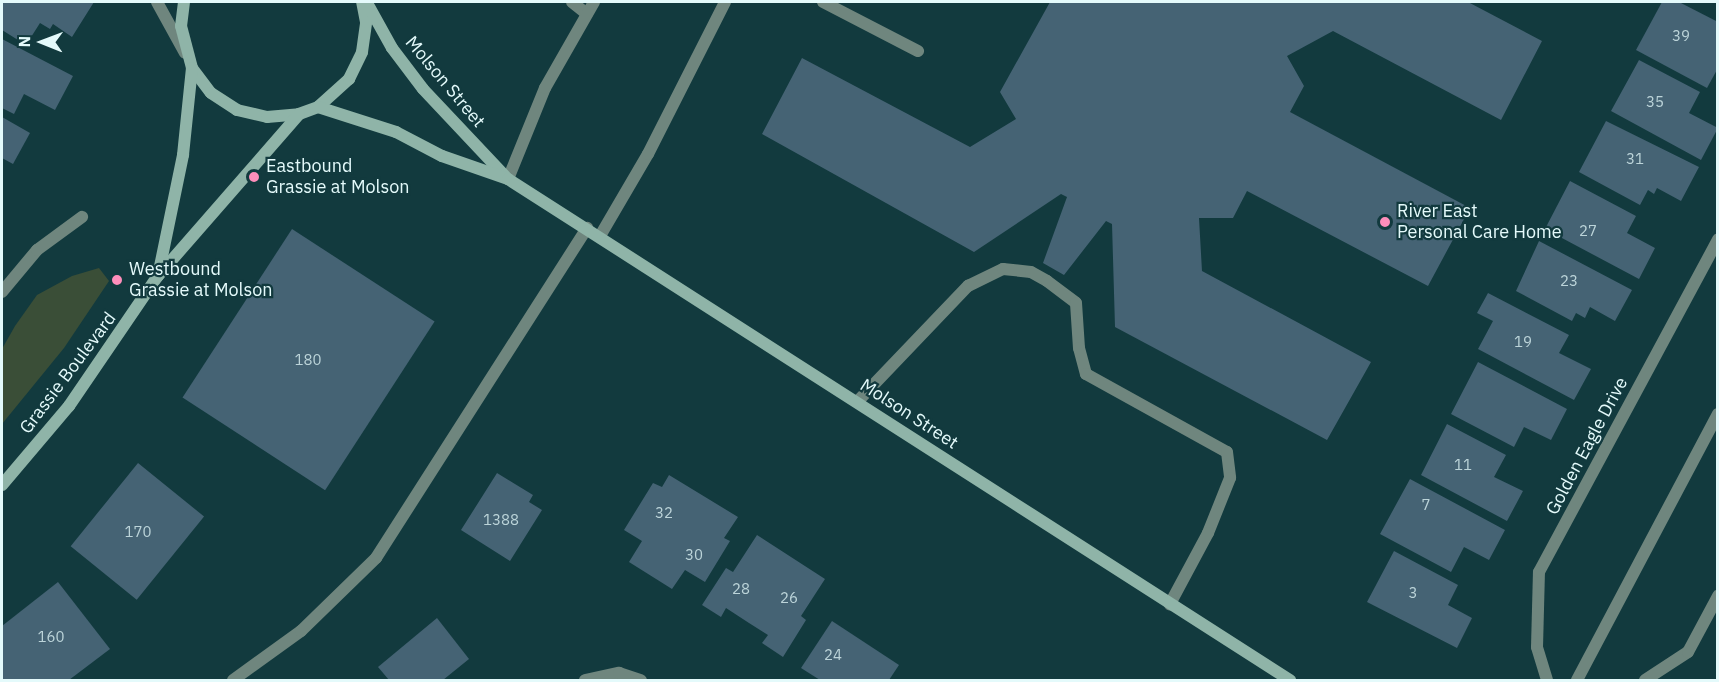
<!DOCTYPE html>
<style>
body{margin:0}
#map{position:relative;width:1719px;height:682px;overflow:hidden;background:#123a3e;font-family:"IBM Plex Sans",sans-serif}
div>[style]{position:absolute}
[style*='--x']{left:calc(var(--x)*1px);top:calc(var(--y)*1px);width:calc(var(--w)*1px);rotate:calc(var(--a)*1deg)}
.green>*{inset:0;background:#3a4e37}
.building>*{inset:0;background:#456374;transform-origin:0 0}
.lane>*{height:12px;margin:-6px;padding:0 6px;transform-origin:6px;border-radius:6px;background:#6f867e}
.street>*{height:12px;margin:-6px;padding:0 6px;transform-origin:6px;border-radius:6px;background:#6f867e}
.secondary>*{height:12px;margin:-6px;padding:0 6px;transform-origin:6px;border-radius:6px;background:#8fb4a8}
.dots>*{width:16px;height:16px;translate:-50% -50%;box-sizing:border-box;border:3px solid #123a3e;border-radius:50%}
span{translate:-50% -50%;white-space:nowrap;text-align:center;line-height:1.15;-webkit-text-stroke:4.5px #123a3e;paint-order:stroke}
.number-label{font-size:15px;color:#bcd4d9}
.number-label span{-webkit-text-stroke-width:0}
.street-label{font-size:18px;color:#e4fafb}
.poi-label{font-size:18px;color:#e4fafb}
.left{translate:0 -50%;text-align:left}
.frame{position:absolute;inset:0;border:3px solid #e4fafb;pointer-events:none}
.north{position:absolute;left:12px;top:12px;width:60px;height:60px;-webkit-text-stroke:4px #123a3e;paint-order:stroke;rotate:271deg;font-size:16px;font-weight:700;line-height:24px;text-align:center;color:#e4fafb}
.north::after{content:'';display:block;margin:auto;width:21px;height:27px;background:#e4fafb;clip-path:polygon(50% 0,100% 100%,50% 72%,0 100%)}
</style>
<div id="map">
<div class="green">
<div style="clip-path:polygon(99px 268px,109px 281px,64px 348px,2px 424px,2px 349px,15px 326px,37px 295px,72px 276px)"></div>
</div>
<div class="building">
<div style="clip-path:polygon(2px 2px,94px 2px,72px 37px,53px 24px,50px 29px,40px 23px,26px 45px,2px 30px)"></div>
<div style="clip-path:polygon(1050px 2px,1468px 2px,1542px 41px,1501px 120px,1333px 31px,1287px 56px,1304px 86px,1290px 112px,1470px 208px,1428px 286px,1247px 191px,1233px 218px,1199px 218px,1202px 271px,1371px 362px,1327px 440px,1115px 327px,1112px 224px,1106px 221px,1064px 275px,1043px 263px,1067px 197px,1061px 194px,974px 252px,762px 134px,802px 58px,970px 147px,1016px 119px,1000px 92px)"></div>
<div style="clip-path:polygon(1662px 2px,1679px 2px,1718px 22px,1718px 68px,1707px 88px,1636px 50px)"></div>
<div style="clip-path:polygon(2px 39px,73px 76px,55px 110px,24px 94px,14px 114px,2px 108px)"></div>
<div style="clip-path:polygon(1639px 60px,1700px 92px,1689px 113px,1718px 128px,1701px 160px,1611px 111px)"></div>
<div style="clip-path:polygon(2px 117px,30px 133px,13px 164px,2px 158px)"></div>
<div style="clip-path:polygon(1606px 121px,1699px 167px,1681px 201px,1657px 188px,1654px 194px,1648px 190px,1640px 205px,1579px 172px)"></div>
<div style="clip-path:polygon(1570px 181px,1636px 216px,1627px 233px,1655px 248px,1639px 279px,1545px 229px)"></div>
<div style="left:292px;top:229px;width:170px;height:201px;rotate:33deg"></div>
<div style="clip-path:polygon(1539px 241px,1632px 290px,1615px 321px,1590px 307px,1585px 318px,1576px 313px,1572px 321px,1516px 291px)"></div>
<div style="clip-path:polygon(1488px 293px,1569px 335px,1559px 353px,1591px 369px,1574px 400px,1478px 349px,1493px 321px,1477px 313px)"></div>
<div style="clip-path:polygon(1478px 362px,1567px 409px,1551px 440px,1524px 427px,1514px 447px,1451px 414px)"></div>
<div style="clip-path:polygon(1447px 424px,1506px 455px,1494px 477px,1523px 491px,1507px 521px,1421px 475px)"></div>
<div style="left:138px;top:463px;width:85px;height:107px;rotate:39deg"></div>
<div style="clip-path:polygon(497px 473px,533px 495px,529px 502px,542px 510px,510px 561px,461px 530px)"></div>
<div style="clip-path:polygon(669px 475px,738px 517px,724px 538px,730px 541px,705px 582px,685px 570px,672px 589px,629px 562px,642px 541px,624px 530px,653px 483px,662px 487px)"></div>
<div style="clip-path:polygon(1410px 479px,1505px 530px,1489px 560px,1464px 547px,1451px 572px,1380px 534px)"></div>
<div style="clip-path:polygon(757px 535px,825px 579px,801px 616px,806px 620px,783px 657px,762px 643px,768px 635px,749px 623px,726px 608px,721px 617px,702px 605px,726px 568px,733px 572px)"></div>
<div style="clip-path:polygon(1394px 551px,1458px 585px,1448px 605px,1472px 618px,1457px 648px,1367px 602px)"></div>
<div style="clip-path:polygon(58px 582px,110px 649px,69px 680px,2px 680px,2px 626px)"></div>
<div style="clip-path:polygon(437px 618px,469px 659px,443px 680px,389px 680px,378px 667px)"></div>
<div style="clip-path:polygon(832px 621px,899px 665px,889px 680px,820px 680px,801px 668px)"></div>
</div>
<div class="lane">
<div style="--x:572;--y:2;--w:19;--a:39"></div>
<div style="--x:823;--y:2;--w:107;--a:27.3"></div>
<div style="--x:508;--y:179;--w:98;--a:-67.9"></div>
<div style="--x:545;--y:88;--w:99;--a:-60.3"></div>
<div style="--x:600;--y:236;--w:95;--a:-59.7"></div>
<div style="--x:648;--y:154;--w:170;--a:-63.1"></div>
<div style="--x:857;--y:402;--w:161;--a:-46.3"></div>
<div style="--x:968;--y:286;--w:39;--a:-26"></div>
<div style="--x:1003;--y:269;--w:28;--a:6"></div>
<div style="--x:1031;--y:272;--w:18;--a:29"></div>
<div style="--x:1047;--y:281;--w:36;--a:37"></div>
<div style="--x:1076;--y:303;--w:45;--a:86.2"></div>
<div style="--x:1079;--y:348;--w:27;--a:75"></div>
<div style="--x:1086;--y:374;--w:161;--a:29"></div>
<div style="--x:1227;--y:452;--w:26;--a:83"></div>
<div style="--x:1230;--y:478;--w:59;--a:111.8"></div>
<div style="--x:1208;--y:533;--w:81;--a:118.2"></div>
<div style="--x:233;--y:680;--w:84;--a:-35.8"></div>
<div style="--x:301;--y:631;--w:105;--a:-44.2"></div>
<div style="--x:376;--y:558;--w:392;--a:-57.4"></div>
</div>
<div class="street">
<div style="--x:157;--y:2;--w:58;--a:61.2"></div>
<div style="--x:2;--y:292;--w:55;--a:-50.2"></div>
<div style="--x:37;--y:250;--w:56;--a:-36.3"></div>
<div style="--x:585;--y:680;--w:35;--a:-12"></div>
<div style="--x:619;--y:673;--w:23;--a:18"></div>
<div style="--x:1547;--y:680;--w:34;--a:-107"></div>
<div style="--x:1537;--y:647;--w:75;--a:-88.5"></div>
<div style="--x:1539;--y:572;--w:378;--a:-61.7"></div>
<div style="--x:1577;--y:680;--w:301;--a:-62.1"></div>
<div style="--x:1645;--y:680;--w:51;--a:-33.1"></div>
<div style="--x:1688;--y:652;--w:64;--a:-61.8"></div>
</div>
<div class="secondary">
<div style="--x:184;--y:2;--w:24;--a:97"></div>
<div style="--x:181;--y:26;--w:43;--a:75.3"></div>
<div style="--x:192;--y:68;--w:31;--a:53"></div>
<div style="--x:211;--y:93;--w:31;--a:33"></div>
<div style="--x:237;--y:110;--w:31;--a:13"></div>
<div style="--x:267;--y:117;--w:32;--a:-5"></div>
<div style="--x:299;--y:114;--w:20;--a:-20"></div>
<div style="--x:318;--y:107;--w:42;--a:-42.1"></div>
<div style="--x:349;--y:79;--w:30;--a:-64"></div>
<div style="--x:362;--y:52;--w:30;--a:-82"></div>
<div style="--x:366;--y:22;--w:20;--a:-101"></div>
<div style="--x:367;--y:3;--w:51;--a:60.9"></div>
<div style="--x:392;--y:48;--w:51;--a:52.9"></div>
<div style="--x:423;--y:89;--w:120;--a:46.7"></div>
<div style="--x:318;--y:107;--w:82;--a:17.8"></div>
<div style="--x:396;--y:132;--w:52;--a:27.6"></div>
<div style="--x:442;--y:156;--w:70;--a:19.2"></div>
<div style="--x:508;--y:179;--w:929;--a:32.65"></div>
<div style="--x:158;--y:276;--w:124;--a:-78.3"></div>
<div style="--x:183;--y:155;--w:87;--a:-84.1"></div>
<div style="--x:2;--y:485;--w:104;--a:-49.7"></div>
<div style="--x:69;--y:406;--w:156;--a:-55.7"></div>
<div style="--x:157;--y:277;--w:216;--a:-48.9"></div>
</div>
<div class="dots">
<div style="left:254px;top:177px;background:#fe8ebb"></div>
<div style="left:1385px;top:222px;background:#fe8ebb"></div>
<div style="left:117px;top:280px;background:#fe8ebb"></div>
</div>
<div class="number-label">
<span style="left:1681px;top:36px">39</span>
<span style="left:1655px;top:102px">35</span>
<span style="left:1635px;top:159px">31</span>
<span style="left:1588px;top:231px">27</span>
<span style="left:1569px;top:281px">23</span>
<span style="left:1523px;top:342px">19</span>
<span style="left:308px;top:360px">180</span>
<span style="left:1463px;top:465px">11</span>
<span style="left:1426px;top:505px">7</span>
<span style="left:664px;top:513px">32</span>
<span style="left:501px;top:520px">1388</span>
<span style="left:138px;top:532px">170</span>
<span style="left:694px;top:555px">30</span>
<span style="left:741px;top:589px">28</span>
<span style="left:1413px;top:593px">3</span>
<span style="left:789px;top:598px">26</span>
<span style="left:51px;top:637px">160</span>
<span style="left:833px;top:655px">24</span>
</div>
<div class="street-label">
<span style="left:445px;top:82px;rotate:50deg">Molson Street</span>
<span style="left:68px;top:373px;rotate:-53deg">Grassie Boulevard</span>
<span style="left:909px;top:414px;rotate:33deg">Molson Street</span>
<span style="left:1587px;top:446px;rotate:-62deg">Golden Eagle Drive</span>
</div>
<div class="poi-label">
<span class="left" style="left:266px;top:177px">Eastbound<br>Grassie at Molson</span>
<span class="left" style="left:1397px;top:222px">River East<br>Personal Care Home</span>
<span class="left" style="left:129px;top:280px">Westbound<br>Grassie at Molson</span>
</div>
<div class="frame"></div>
<div class="north">N</div>
</div>
